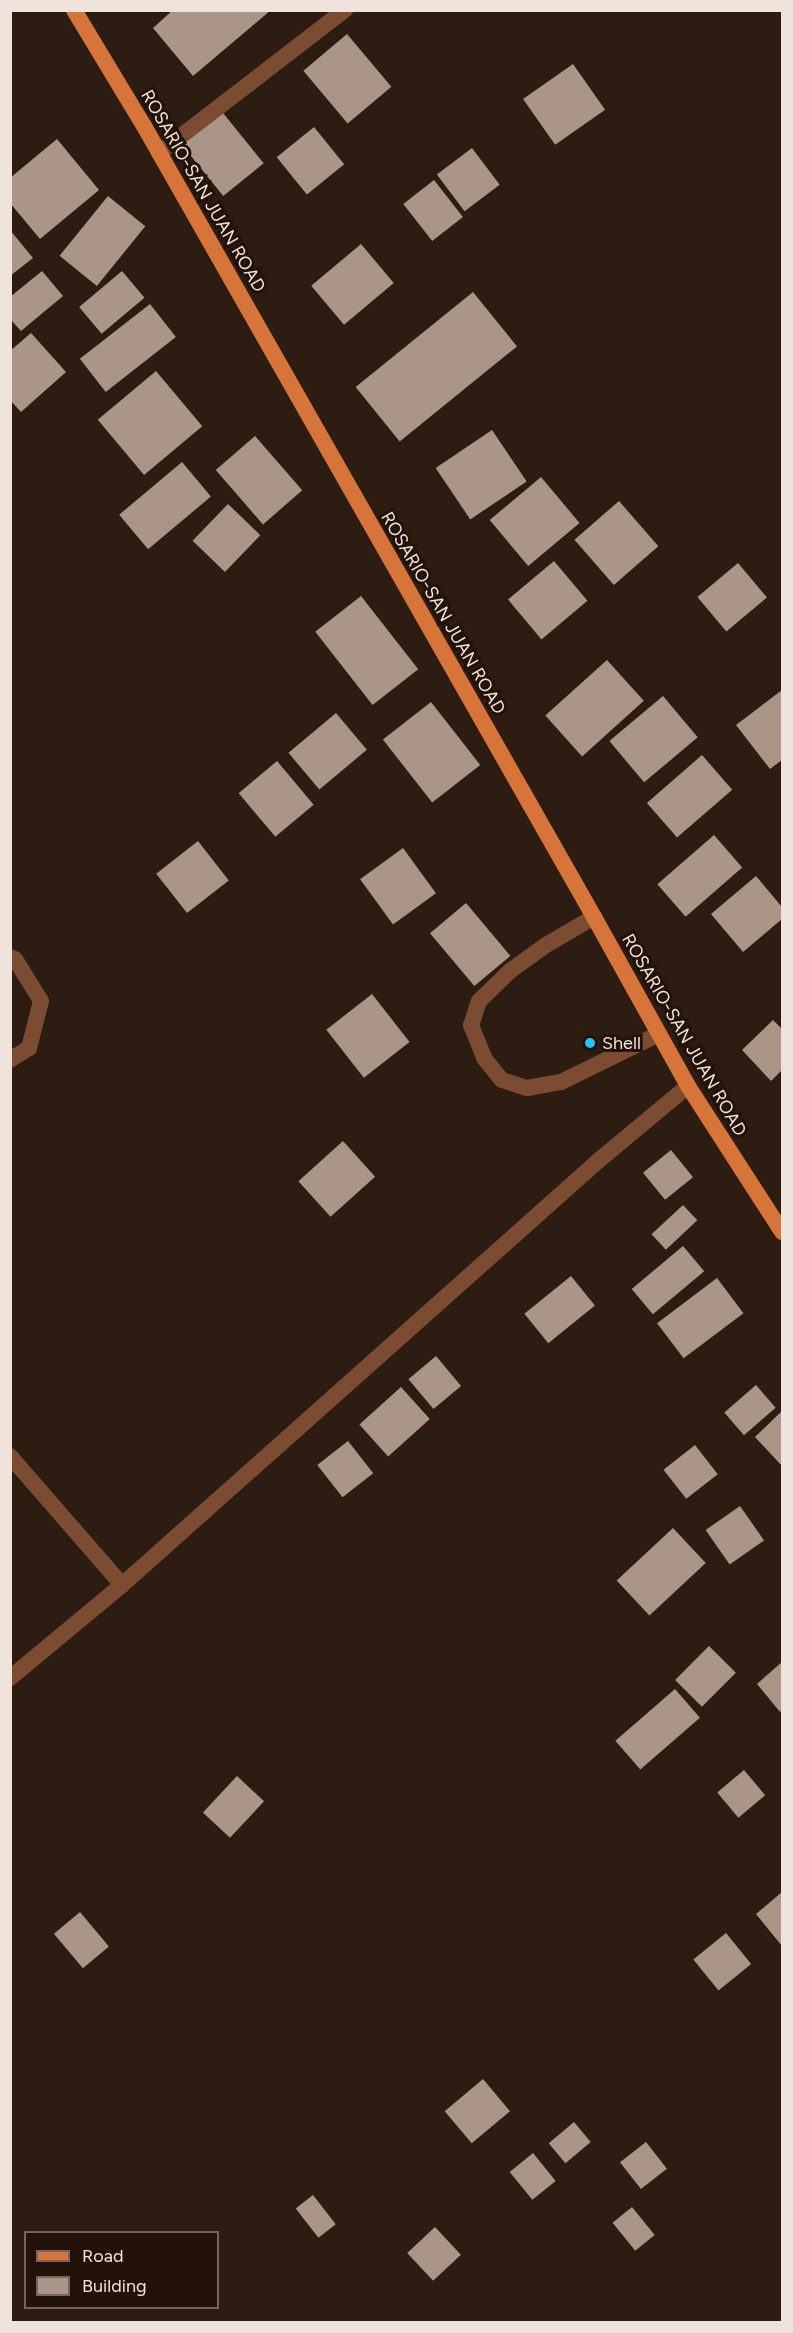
<!DOCTYPE html>
<style>
body{margin:0}
#map{position:relative;width:793px;height:2333px;overflow:hidden;background:#2d1c12;font-family:Figtree,sans-serif}
div>[style]{position:absolute}
[style*='--x']{left:calc(var(--x)*1px);top:calc(var(--y)*1px);width:calc(var(--w)*1px);rotate:calc(var(--a)*1deg)}
.building>*{inset:0;background:#ab9589;transform-origin:0 0}
.service>*{height:16px;margin:-8px;padding:0 8px;transform-origin:8px;border-radius:8px;background:#7b4c31}
.minor>*{height:16px;margin:-8px;padding:0 8px;transform-origin:8px;border-radius:8px;background:#7b4c31}
.primary>*{height:16px;margin:-8px;padding:0 8px;transform-origin:8px;border-radius:8px;background:#d77439}
.dots>*{width:16px;height:16px;translate:-50% -50%;box-sizing:border-box;border:3px solid #231209;border-radius:50%}
span{translate:-50% -50%;white-space:nowrap;text-align:center;line-height:1.15;-webkit-text-stroke:6px #231209;paint-order:stroke}
.street-label{font-size:18px;color:#efe3dc}
.poi-label{font-size:18px;color:#efe3dc}
.left{translate:0 -50%;text-align:left}
.frame{position:absolute;inset:0;border:12px solid #efe3dc;pointer-events:none}
.legend{position:absolute;left:24px;top:2231px;width:195px;height:78px;box-sizing:border-box;background:#231209;border:2px solid #75665d;margin:0;padding:8px 10px;list-style:none;font-size:18px;color:#efe3dc}
.legend li{display:flex;align-items:center;gap:12px;height:30px}
.legend b{width:30px;border:2px solid #75665d}
</style>
<div id="map">
<div class="building">
<div style="clip-path:polygon(173px 10px,271px 10px,193px 76px,153px 28px)"></div>
<div style="left:347px;top:34px;width:69px;height:57px;rotate:50deg"></div>
<div style="left:573px;top:64px;width:56px;height:61px;rotate:55deg"></div>
<div style="left:219px;top:108px;width:71px;height:52px;rotate:51deg"></div>
<div style="left:314px;top:127px;width:48px;height:48px;rotate:51deg"></div>
<div style="clip-path:polygon(57px 139px,99px 190px,40px 239px,10px 203px,10px 178px)"></div>
<div style="left:472px;top:148px;width:46px;height:44px;rotate:53deg"></div>
<div style="left:434px;top:180px;width:47px;height:39px;rotate:52deg"></div>
<div style="left:108px;top:196px;width:48px;height:77px;rotate:39deg"></div>
<div style="clip-path:polygon(10px 230px,33px 258px,10px 276px)"></div>
<div style="left:361px;top:244px;width:51px;height:65px;rotate:50deg"></div>
<div style="clip-path:polygon(42px 271px,63px 296px,21px 331px,10px 319px,10px 297px)"></div>
<div style="left:122px;top:271px;width:35px;height:56px;rotate:50deg"></div>
<div style="left:473px;top:292px;width:70px;height:151px;rotate:51deg"></div>
<div style="left:150px;top:304px;width:42px;height:89px;rotate:52deg"></div>
<div style="clip-path:polygon(31px 333px,66px 372px,21px 412px,10px 400px,10px 351px)"></div>
<div style="left:156px;top:371px;width:72px;height:76px;rotate:50deg"></div>
<div style="left:492px;top:430px;width:62px;height:68px;rotate:56deg"></div>
<div style="left:255px;top:436px;width:72px;height:52px;rotate:49deg"></div>
<div style="left:182px;top:462px;width:45px;height:82px;rotate:50deg"></div>
<div style="left:541px;top:477px;width:60px;height:67px;rotate:50deg"></div>
<div style="left:619px;top:501px;width:60px;height:59px;rotate:49deg"></div>
<div style="left:228px;top:504px;width:45px;height:51px;rotate:44deg"></div>
<div style="left:554px;top:561px;width:52px;height:60px;rotate:50deg"></div>
<div style="left:738px;top:563px;width:45px;height:53px;rotate:50deg"></div>
<div style="left:361px;top:596px;width:93px;height:58px;rotate:52deg"></div>
<div style="left:607px;top:660px;width:55px;height:83px;rotate:48deg"></div>
<div style="clip-path:polygon(782px 690px,782px 760px,770px 769px,736px 725px)"></div>
<div style="left:663px;top:696px;width:54px;height:70px;rotate:50deg"></div>
<div style="left:431px;top:702px;width:80px;height:61px;rotate:52deg"></div>
<div style="left:336px;top:713px;width:48px;height:62px;rotate:50deg"></div>
<div style="left:702px;top:755px;width:46px;height:73px;rotate:49deg"></div>
<div style="left:277px;top:761px;width:57px;height:50px;rotate:50deg"></div>
<div style="left:714px;top:835px;width:43px;height:75px;rotate:49deg"></div>
<div style="left:198px;top:841px;width:50px;height:53px;rotate:52deg"></div>
<div style="left:403px;top:848px;width:56px;height:53px;rotate:54deg"></div>
<div style="clip-path:polygon(756px 876px,782px 907px,782px 919px,743px 952px,711px 914px)"></div>
<div style="left:466px;top:903px;width:69px;height:47px;rotate:50deg"></div>
<div style="left:372px;top:994px;width:61px;height:58px;rotate:52deg"></div>
<div style="clip-path:polygon(773px 1020px,782px 1029px,782px 1070px,771px 1081px,742px 1050px)"></div>
<div style="left:343px;top:1141px;width:48px;height:60px;rotate:48deg"></div>
<div style="left:671px;top:1150px;width:35px;height:36px;rotate:51deg"></div>
<div style="left:683px;top:1205px;width:21px;height:43px;rotate:47deg"></div>
<div style="left:683px;top:1246px;width:33px;height:67px;rotate:50deg"></div>
<div style="left:571px;top:1276px;width:38px;height:60px;rotate:51deg"></div>
<div style="left:717px;top:1278px;width:44px;height:75px;rotate:53deg"></div>
<div style="left:436px;top:1356px;width:39px;height:36px;rotate:50deg"></div>
<div style="left:756px;top:1385px;width:30px;height:42px;rotate:49deg"></div>
<div style="left:401px;top:1387px;width:43px;height:56px;rotate:48deg"></div>
<div style="clip-path:polygon(782px 1411px,782px 1466px,755px 1437px)"></div>
<div style="left:348px;top:1441px;width:41px;height:39px;rotate:52deg"></div>
<div style="left:695px;top:1445px;width:37px;height:40px;rotate:52deg"></div>
<div style="left:740px;top:1506px;width:42px;height:42px;rotate:55deg"></div>
<div style="left:673px;top:1528px;width:48px;height:77px;rotate:47deg"></div>
<div style="left:709px;top:1646px;width:38px;height:48px;rotate:45deg"></div>
<div style="clip-path:polygon(782px 1662px,782px 1710px,780px 1712px,757px 1684px)"></div>
<div style="left:675px;top:1689px;width:38px;height:79px;rotate:49deg"></div>
<div style="left:744px;top:1770px;width:33px;height:35px;rotate:50deg"></div>
<div style="left:237px;top:1776px;width:37px;height:50px;rotate:43deg"></div>
<div style="clip-path:polygon(782px 1892px,782px 1946px,756px 1914px)"></div>
<div style="left:80px;top:1912px;width:45px;height:34px;rotate:50deg"></div>
<div style="left:726px;top:1933px;width:40px;height:42px;rotate:51deg"></div>
<div style="left:483px;top:2079px;width:42px;height:50px;rotate:50deg"></div>
<div style="left:574px;top:2122px;width:26px;height:33px;rotate:50deg"></div>
<div style="left:646px;top:2142px;width:34px;height:33px;rotate:52deg"></div>
<div style="left:533px;top:2153px;width:36px;height:30px;rotate:51deg"></div>
<div style="left:313px;top:2195px;width:37px;height:22px;rotate:52deg"></div>
<div style="left:632px;top:2207px;width:36px;height:25px;rotate:51deg"></div>
<div style="left:435px;top:2227px;width:38px;height:38px;rotate:47deg"></div>
</div>
<div class="service">
<div style="--x:594;--y:917;--w:56;--a:149.7"></div>
<div style="--x:546;--y:945;--w:44;--a:144.2"></div>
<div style="--x:510;--y:971;--w:43;--a:135.9"></div>
<div style="--x:479;--y:1001;--w:25;--a:108"></div>
<div style="--x:471;--y:1025;--w:35;--a:68"></div>
<div style="--x:484;--y:1058;--w:28;--a:51"></div>
<div style="--x:502;--y:1080;--w:26;--a:18"></div>
<div style="--x:527;--y:1088;--w:35;--a:-10"></div>
<div style="--x:561;--y:1082;--w:109;--a:-26.1"></div>
<div style="--x:10;--y:957;--w:5;--a:22"></div>
<div style="--x:15;--y:959;--w:49;--a:58.2"></div>
<div style="--x:41;--y:1001;--w:49;--a:104.3"></div>
<div style="--x:29;--y:1048;--w:22;--a:148"></div>
<div style="--x:10;--y:1456;--w:171;--a:49"></div>
<div style="--x:10;--y:1678;--w:146;--a:-39.7"></div>
<div style="--x:122;--y:1585;--w:637;--a:-41.69"></div>
<div style="--x:598;--y:1161;--w:117;--a:-39.8"></div>
</div>
<div class="minor">
<div style="--x:159;--y:153;--w:235;--a:-37.6"></div>
</div>
<div class="primary">
<div style="--x:74;--y:10;--w:135;--a:58.9"></div>
<div style="--x:144;--y:126;--w:910;--a:60.36"></div>
<div style="--x:594;--y:917;--w:193;--a:60.9"></div>
<div style="--x:688;--y:1086;--w:174;--a:57.2"></div>
</div>
<div class="dots">
<div style="left:590px;top:1043px;background:#1cc9fc"></div>
</div>
<div class="street-label">
<span style="left:203px;top:191px;rotate:60deg">ROSARIO-SAN JUAN ROAD</span>
<span style="left:443px;top:613px;rotate:60deg">ROSARIO-SAN JUAN ROAD</span>
<span style="left:684px;top:1035px;rotate:60deg">ROSARIO-SAN JUAN ROAD</span>
</div>
<div class="poi-label">
<span class="left" style="left:602px;top:1043px">Shell</span>
</div>
<div class="frame"></div>
<ul class="legend">
<li><b style="height:8px;background:#d77439"></b>Road</li>
<li><b style="height:16px;background:#ab9589"></b>Building</li>
</ul>
</div>
